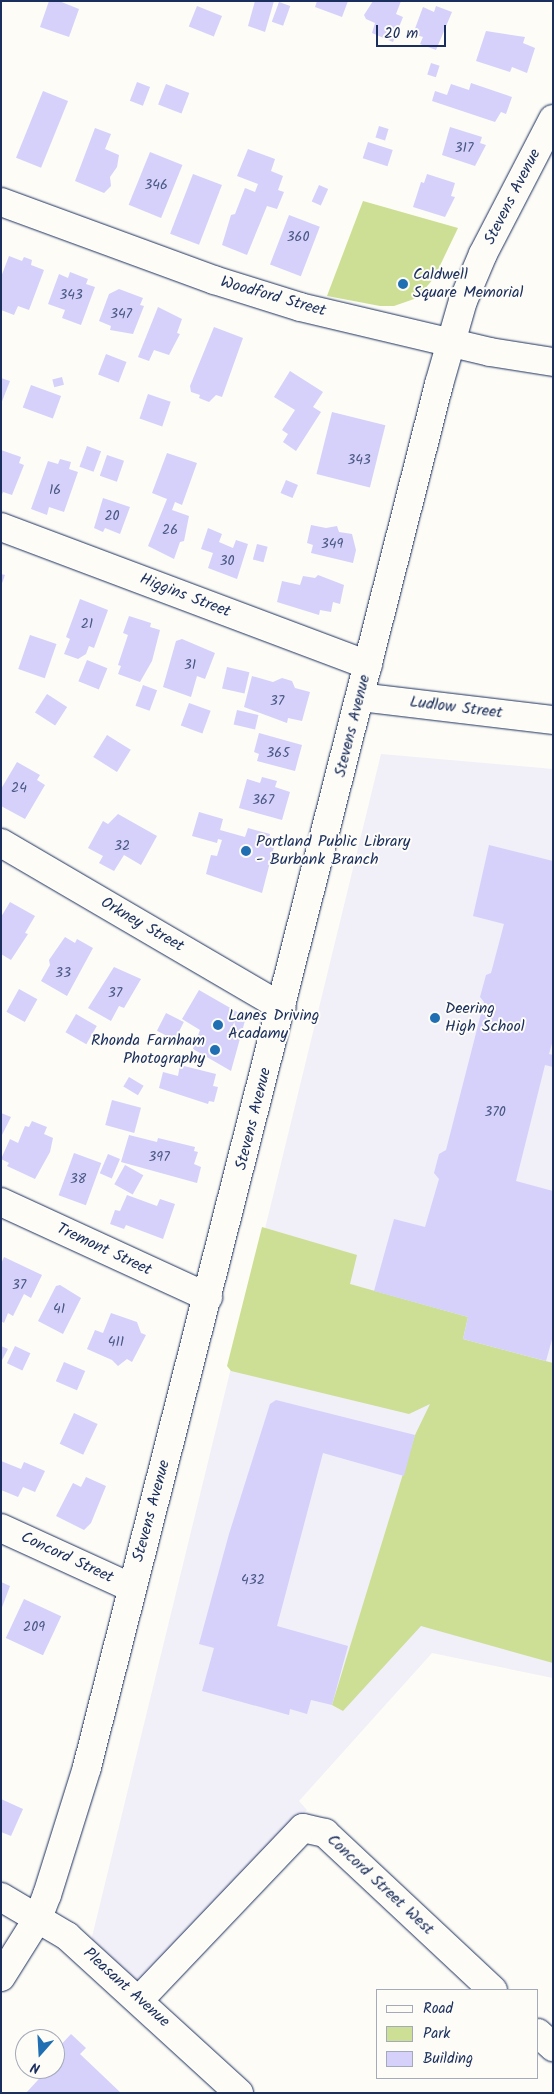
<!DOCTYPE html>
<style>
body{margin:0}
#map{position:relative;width:554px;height:2094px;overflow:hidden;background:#fdfcf7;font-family:Kalam,sans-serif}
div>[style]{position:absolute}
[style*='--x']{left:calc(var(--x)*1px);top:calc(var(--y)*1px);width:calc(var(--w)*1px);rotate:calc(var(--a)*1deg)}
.built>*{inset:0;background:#f1eff8}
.green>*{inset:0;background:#ccdf94}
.building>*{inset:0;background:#d5d1fa;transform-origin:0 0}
.roads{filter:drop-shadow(0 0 1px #1b2f5e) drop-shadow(0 0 1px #1b2f5e)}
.street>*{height:28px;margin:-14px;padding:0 14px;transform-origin:14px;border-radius:14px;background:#fdfcf7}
.secondary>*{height:28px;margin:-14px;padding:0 14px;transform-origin:14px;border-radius:14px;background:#fdfcf7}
.dots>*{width:14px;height:14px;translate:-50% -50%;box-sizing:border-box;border:2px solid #fdfcf7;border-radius:50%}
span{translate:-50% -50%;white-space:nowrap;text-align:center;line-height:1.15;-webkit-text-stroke:4px #fdfcf7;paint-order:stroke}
.number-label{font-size:14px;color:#4a5885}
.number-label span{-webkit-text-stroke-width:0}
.street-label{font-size:16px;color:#1b2f5e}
.poi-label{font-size:16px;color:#1b2f5e}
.left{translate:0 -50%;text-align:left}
.right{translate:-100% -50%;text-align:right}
.frame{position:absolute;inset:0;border:2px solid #1b2f5e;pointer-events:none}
.legend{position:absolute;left:376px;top:1989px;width:162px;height:90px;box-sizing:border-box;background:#fdfcf7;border:1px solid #a3aaba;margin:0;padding:6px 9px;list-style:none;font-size:15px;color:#1b2f5e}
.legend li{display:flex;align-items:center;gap:10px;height:25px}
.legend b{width:25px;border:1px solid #a3aaba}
.north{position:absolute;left:15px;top:2029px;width:50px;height:50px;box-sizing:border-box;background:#fdfcf7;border:1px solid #a3aaba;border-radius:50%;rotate:199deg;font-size:14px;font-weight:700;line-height:20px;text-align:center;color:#1b2f5e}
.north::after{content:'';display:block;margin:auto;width:18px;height:22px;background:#1f6fb2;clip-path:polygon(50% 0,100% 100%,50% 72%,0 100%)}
.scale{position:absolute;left:376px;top:25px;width:70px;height:22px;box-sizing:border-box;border:2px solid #1b2f5e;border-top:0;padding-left:6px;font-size:15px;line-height:18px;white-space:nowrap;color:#1b2f5e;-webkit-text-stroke:4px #fdfcf7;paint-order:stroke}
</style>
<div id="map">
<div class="built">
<div style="clip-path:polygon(381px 754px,553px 769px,553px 1678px,432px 1653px,299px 1801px,307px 1810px,144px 1990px,91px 1941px)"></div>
</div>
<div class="green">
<div style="clip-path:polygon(363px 201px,458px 228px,434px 278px,417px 298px,394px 306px,380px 306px,327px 296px)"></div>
<div style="clip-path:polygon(262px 1227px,357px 1255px,350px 1284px,468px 1317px,463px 1339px,553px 1363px,553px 1663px,421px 1626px,343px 1711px,332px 1705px,415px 1435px,430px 1404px,409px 1414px,231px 1371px,227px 1366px)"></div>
</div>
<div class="building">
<div style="clip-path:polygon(49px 1px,59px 1px,79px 9px,69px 37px,40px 27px)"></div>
<div style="clip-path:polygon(255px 1px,274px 1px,265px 32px,248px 26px)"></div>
<div style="clip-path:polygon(317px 1px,348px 1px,342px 17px,315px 7px)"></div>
<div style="clip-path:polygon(373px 1px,401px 1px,396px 14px,403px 17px,393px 42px,372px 33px,375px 23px,366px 19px,364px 15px)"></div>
<div style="left:279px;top:2px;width:12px;height:21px;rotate:20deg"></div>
<div style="left:197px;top:6px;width:27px;height:22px;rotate:22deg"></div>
<div style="clip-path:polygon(436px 6px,452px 12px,436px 50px,420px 44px,423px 37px,413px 34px,423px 7px,434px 12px)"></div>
<div style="clip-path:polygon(486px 31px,525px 37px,523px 43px,535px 48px,527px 73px,512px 67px,510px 72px,476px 61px)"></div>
<div style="left:431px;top:63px;width:9px;height:12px;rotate:18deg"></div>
<div style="left:137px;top:82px;width:14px;height:20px;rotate:21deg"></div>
<div style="clip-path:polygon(471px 83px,512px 97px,506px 114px,501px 112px,495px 122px,432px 101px,435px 91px,447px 95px,451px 84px,469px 90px)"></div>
<div style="left:166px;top:84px;width:25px;height:22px;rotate:21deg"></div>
<div style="left:43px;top:91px;width:27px;height:72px;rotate:22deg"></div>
<div style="left:379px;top:126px;width:10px;height:12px;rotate:17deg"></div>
<div style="clip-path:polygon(450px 127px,482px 137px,480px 143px,486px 145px,475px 166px,442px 155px)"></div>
<div style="clip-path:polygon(95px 128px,111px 134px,105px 149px,119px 155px,117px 167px,110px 177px,111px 186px,104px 193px,75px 181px)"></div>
<div style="left:368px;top:142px;width:26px;height:17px;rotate:18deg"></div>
<div style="clip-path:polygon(248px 149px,275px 159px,271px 171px,283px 176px,278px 190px,284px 192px,277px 209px,267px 206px,247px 255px,222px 245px,231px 215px,235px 214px,245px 188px,255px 192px,258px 184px,237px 176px)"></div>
<div style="left:150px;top:152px;width:35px;height:57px;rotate:22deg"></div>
<div style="left:193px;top:174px;width:31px;height:64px;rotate:21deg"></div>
<div style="clip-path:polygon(427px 174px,455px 183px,451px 196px,455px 197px,445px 217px,413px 207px,421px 182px,424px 183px)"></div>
<div style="left:319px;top:185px;width:10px;height:18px;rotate:24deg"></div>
<div style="left:289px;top:215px;width:33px;height:53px;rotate:21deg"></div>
<div style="clip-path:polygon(9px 256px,22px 261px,24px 257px,32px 260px,31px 265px,44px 270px,29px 310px,18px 306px,14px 315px,1px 310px,1px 277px)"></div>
<div style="clip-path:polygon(70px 272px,88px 279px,86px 284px,95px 287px,81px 325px,62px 318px,65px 310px,48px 304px,59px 274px,68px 278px)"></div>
<div style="clip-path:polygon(119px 289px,143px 298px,140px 305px,144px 306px,133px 334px,110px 330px,111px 326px,99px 321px,109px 294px)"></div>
<div style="clip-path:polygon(158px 307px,182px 319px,177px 333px,180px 334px,169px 355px,154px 350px,149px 361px,138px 357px)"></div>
<div style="clip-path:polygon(214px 327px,243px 338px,222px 397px,216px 395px,209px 402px,199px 398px,200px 395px,191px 392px,190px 386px)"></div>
<div style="left:106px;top:354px;width:22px;height:22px;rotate:21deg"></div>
<div style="clip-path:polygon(290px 371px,323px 392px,313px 407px,321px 412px,296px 451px,283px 442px,288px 434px,282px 430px,295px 410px,274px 397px)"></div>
<div style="left:62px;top:377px;width:8px;height:10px;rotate:76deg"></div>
<div style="clip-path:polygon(1px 378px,10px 381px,1px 404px)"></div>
<div style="left:31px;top:385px;width:32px;height:24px;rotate:20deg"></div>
<div style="left:148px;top:394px;width:24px;height:26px;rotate:19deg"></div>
<div style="left:332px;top:412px;width:55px;height:64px;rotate:14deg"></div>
<div style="left:87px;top:446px;width:15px;height:22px;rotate:20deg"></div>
<div style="clip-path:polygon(1px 450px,21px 457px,19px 463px,24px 465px,12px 495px,3px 492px,1px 497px)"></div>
<div style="clip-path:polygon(167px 453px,197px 463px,182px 505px,175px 502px,172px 510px,189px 516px,184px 541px,180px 542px,174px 559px,148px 546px,167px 499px,152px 493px)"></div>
<div style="left:107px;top:455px;width:18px;height:22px;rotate:19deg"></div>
<div style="clip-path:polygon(60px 459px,71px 462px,69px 469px,78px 472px,64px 512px,49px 507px,47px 515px,31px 509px,48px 461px,58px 464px)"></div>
<div style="left:286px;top:480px;width:13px;height:14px;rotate:23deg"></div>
<div style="clip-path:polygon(103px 498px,130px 507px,120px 534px,105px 528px,103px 532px,94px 528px)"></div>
<div style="clip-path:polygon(311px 525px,326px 528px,337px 526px,339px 532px,352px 534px,356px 550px,353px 563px,311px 553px,313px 545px,307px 543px)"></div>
<div style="clip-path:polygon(208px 528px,222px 534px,219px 542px,233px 548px,236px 540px,248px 544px,237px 579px,208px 568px,213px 553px,201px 549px)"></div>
<div style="left:257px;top:544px;width:11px;height:16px;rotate:15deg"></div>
<div style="clip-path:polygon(1px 574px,5px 575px,1px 586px)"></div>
<div style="clip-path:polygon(318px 575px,344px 585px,340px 604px,333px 602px,331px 612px,320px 610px,319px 615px,277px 602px,282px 581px,300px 585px,303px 576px,315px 578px)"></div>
<div style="clip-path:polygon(80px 599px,108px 610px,94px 648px,89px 646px,86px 654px,78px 659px,64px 654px,70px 639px,66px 637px)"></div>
<div style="clip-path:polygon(129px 616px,151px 623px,150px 627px,160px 630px,152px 661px,140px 682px,118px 674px,121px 666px,118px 665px,128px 635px,123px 633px)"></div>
<div style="left:30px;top:635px;width:28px;height:36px;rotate:19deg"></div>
<div style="clip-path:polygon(182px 639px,215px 653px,205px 679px,197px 676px,191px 697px,163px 687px,176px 641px)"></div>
<div style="left:87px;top:660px;width:22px;height:23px;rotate:22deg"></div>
<div style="left:227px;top:667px;width:23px;height:22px;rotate:13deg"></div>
<div style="clip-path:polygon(252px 676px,273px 682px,282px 678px,292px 681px,295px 688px,310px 692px,302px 721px,288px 718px,287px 723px,244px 707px)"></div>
<div style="left:143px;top:685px;width:15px;height:22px;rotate:20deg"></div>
<div style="left:47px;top:694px;width:24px;height:22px;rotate:33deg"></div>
<div style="left:189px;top:703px;width:23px;height:24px;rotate:20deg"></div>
<div style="left:237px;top:710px;width:22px;height:15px;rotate:13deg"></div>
<div style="clip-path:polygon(259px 733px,302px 745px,295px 771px,257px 761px,259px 754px,254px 752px)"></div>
<div style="left:107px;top:735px;width:28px;height:26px;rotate:32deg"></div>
<div style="clip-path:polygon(17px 762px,40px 775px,37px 780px,45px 785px,25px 819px,1px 806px,1px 789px)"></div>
<div style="clip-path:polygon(262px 777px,277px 781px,275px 787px,290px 792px,282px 820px,239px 808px,247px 779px,260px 783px)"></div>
<div style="clip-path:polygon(199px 812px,223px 819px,220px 830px,245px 837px,248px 828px,270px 834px,267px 845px,274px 847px,262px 893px,206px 874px,211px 855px,217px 856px,222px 840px,218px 839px,217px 843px,192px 836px)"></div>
<div style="clip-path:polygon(118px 814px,157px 836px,141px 865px,124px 855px,114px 871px,99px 863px,103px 856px,88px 848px,103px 821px,108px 824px)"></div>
<div style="clip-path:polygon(489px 845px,553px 861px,553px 1040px,549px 1054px,553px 1055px,553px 1067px,545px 1065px,516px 1181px,553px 1191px,553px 1336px,546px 1361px,463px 1339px,468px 1317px,374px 1291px,394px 1219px,425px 1227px,439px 1179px,434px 1173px,439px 1154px,446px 1150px,484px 1002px,480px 997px,486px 975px,491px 973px,504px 924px,473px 916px)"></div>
<div style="clip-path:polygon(10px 902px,35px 916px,25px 933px,28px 934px,11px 960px,1px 954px,1px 917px)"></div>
<div style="clip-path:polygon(65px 937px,75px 943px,77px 939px,93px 948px,67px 996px,41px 981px,50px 965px,49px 960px)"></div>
<div style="clip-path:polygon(114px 967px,141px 979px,124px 1008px,119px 1006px,111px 1021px,88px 1008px)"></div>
<div style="left:19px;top:989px;width:21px;height:26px;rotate:29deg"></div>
<div style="clip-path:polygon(199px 990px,246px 1017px,231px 1071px,193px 1049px,200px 1030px,182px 1019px)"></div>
<div style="left:166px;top:1013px;width:20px;height:20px;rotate:27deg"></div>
<div style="left:76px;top:1014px;width:24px;height:21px;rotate:30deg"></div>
<div style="clip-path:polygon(180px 1065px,216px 1074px,213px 1086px,218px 1087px,214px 1102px,209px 1101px,208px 1104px,159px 1088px,163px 1072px,178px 1076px)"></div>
<div style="left:129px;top:1077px;width:17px;height:11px;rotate:31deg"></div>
<div style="left:112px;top:1100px;width:30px;height:26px;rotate:15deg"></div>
<div style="clip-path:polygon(1px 1113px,11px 1117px,1px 1137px)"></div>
<div style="clip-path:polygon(32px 1121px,47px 1127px,44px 1134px,53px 1138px,50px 1152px,35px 1179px,7px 1166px,9px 1163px,1px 1159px,10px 1139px,18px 1143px,25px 1126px,29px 1127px)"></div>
<div style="clip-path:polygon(129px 1135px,157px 1142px,158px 1138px,195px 1147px,194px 1151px,198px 1152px,194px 1164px,201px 1167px,197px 1183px,121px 1162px)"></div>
<div style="left:74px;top:1153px;width:29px;height:45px;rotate:20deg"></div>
<div style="left:108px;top:1154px;width:13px;height:21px;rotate:23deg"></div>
<div style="left:125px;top:1165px;width:21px;height:22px;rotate:29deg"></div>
<div style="clip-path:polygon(127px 1195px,157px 1206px,160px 1199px,175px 1204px,163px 1239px,126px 1225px,124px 1229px,110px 1224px,115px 1210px,120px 1211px)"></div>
<div style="clip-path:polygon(4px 1257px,42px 1275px,31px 1298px,24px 1294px,13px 1316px,8px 1313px,4px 1323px,1px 1321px,1px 1264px)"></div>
<div style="clip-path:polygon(60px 1285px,81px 1298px,63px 1334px,38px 1321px,56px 1286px)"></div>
<div style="clip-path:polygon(111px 1313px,137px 1322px,141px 1333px,146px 1335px,132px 1362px,127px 1359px,118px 1366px,112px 1360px,87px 1349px,95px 1330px,103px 1333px)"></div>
<div style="clip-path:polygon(1px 1346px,8px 1349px,1px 1362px)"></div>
<div style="left:15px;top:1346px;width:17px;height:19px;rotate:25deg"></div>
<div style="left:64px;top:1362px;width:23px;height:21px;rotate:23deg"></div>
<div style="clip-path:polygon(276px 1400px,415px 1435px,404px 1476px,323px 1453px,277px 1626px,348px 1646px,332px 1705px,311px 1700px,307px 1714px,290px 1709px,289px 1715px,202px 1691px,214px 1648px,199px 1644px,229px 1534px,270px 1404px)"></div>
<div style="left:74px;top:1413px;width:26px;height:34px;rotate:25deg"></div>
<div style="clip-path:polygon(1px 1461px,21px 1469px,24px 1462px,45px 1471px,35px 1492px,23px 1487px,18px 1497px,1px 1490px)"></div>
<div style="clip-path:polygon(86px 1477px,106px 1486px,91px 1523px,84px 1530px,56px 1516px,73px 1483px,81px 1487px)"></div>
<div style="clip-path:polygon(1px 1582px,10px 1586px,1px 1610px)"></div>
<div style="left:24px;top:1599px;width:41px;height:43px;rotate:25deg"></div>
<div style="clip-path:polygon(1px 1799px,23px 1809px,11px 1836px,1px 1832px)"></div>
<div style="clip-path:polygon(71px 2034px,86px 2048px,80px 2054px,121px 2093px,26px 2093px,48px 2069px,55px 2069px,55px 2062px,62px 2054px,57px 2049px)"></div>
</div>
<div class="roads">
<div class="street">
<div style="--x:1;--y:527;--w:392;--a:20.6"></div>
<div style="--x:360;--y:697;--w:194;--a:6.8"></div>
<div style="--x:1;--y:843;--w:325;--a:30.3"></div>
<div style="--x:1;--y:1202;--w:228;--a:24.7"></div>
<div style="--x:1;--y:1528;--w:144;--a:24.6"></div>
<div style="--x:1;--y:1897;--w:77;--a:30.6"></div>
<div style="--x:67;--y:1936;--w:233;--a:42.4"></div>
<div style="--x:140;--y:1999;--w:236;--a:-46.4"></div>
<div style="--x:303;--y:1828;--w:23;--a:13"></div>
<div style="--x:325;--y:1833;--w:230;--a:43.1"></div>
<div style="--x:538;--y:2033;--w:21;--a:43"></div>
</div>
<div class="secondary">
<div style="--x:1;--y:202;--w:227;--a:20.1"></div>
<div style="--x:214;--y:280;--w:90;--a:17.4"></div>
<div style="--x:300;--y:307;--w:195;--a:13.3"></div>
<div style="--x:490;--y:352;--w:64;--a:9"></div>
<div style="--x:1;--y:1977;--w:70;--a:-57.9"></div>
<div style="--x:38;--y:1918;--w:25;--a:-69"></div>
<div style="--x:47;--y:1895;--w:134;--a:-72.6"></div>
<div style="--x:87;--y:1767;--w:1427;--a:-75.72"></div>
<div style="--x:439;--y:384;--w:86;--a:-73.9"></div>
<div style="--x:463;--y:301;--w:51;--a:-66.9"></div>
<div style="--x:483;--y:254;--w:152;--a:-62.6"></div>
</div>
</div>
<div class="dots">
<div style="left:403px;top:284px;background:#1f6fb2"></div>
<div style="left:246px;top:851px;background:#1f6fb2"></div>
<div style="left:435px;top:1018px;background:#1f6fb2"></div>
<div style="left:218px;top:1025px;background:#1f6fb2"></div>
<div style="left:215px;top:1050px;background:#1f6fb2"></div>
</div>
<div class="number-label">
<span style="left:464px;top:148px">317</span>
<span style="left:156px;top:185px">346</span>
<span style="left:298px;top:237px">360</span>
<span style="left:71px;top:295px">343</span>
<span style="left:121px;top:314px">347</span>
<span style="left:359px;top:460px">343</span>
<span style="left:55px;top:490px">16</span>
<span style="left:112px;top:516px">20</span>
<span style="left:170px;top:530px">26</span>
<span style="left:332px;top:544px">349</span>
<span style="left:227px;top:561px">30</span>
<span style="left:87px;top:624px">21</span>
<span style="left:190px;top:665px">31</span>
<span style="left:277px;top:701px">37</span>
<span style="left:278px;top:753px">365</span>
<span style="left:19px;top:788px">24</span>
<span style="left:263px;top:800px">367</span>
<span style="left:122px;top:846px">32</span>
<span style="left:63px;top:973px">33</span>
<span style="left:115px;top:993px">37</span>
<span style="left:495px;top:1112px">370</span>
<span style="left:159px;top:1157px">397</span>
<span style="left:78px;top:1179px">38</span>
<span style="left:19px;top:1285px">37</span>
<span style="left:59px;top:1309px">41</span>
<span style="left:116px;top:1342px">411</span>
<span style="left:253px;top:1580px">432</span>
<span style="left:34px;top:1627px">209</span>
</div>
<div class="street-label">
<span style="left:513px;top:197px;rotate:-63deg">Stevens Avenue</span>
<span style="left:273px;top:297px;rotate:16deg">Woodford Street</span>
<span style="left:185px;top:596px;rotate:21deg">Higgins Street</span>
<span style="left:456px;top:708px;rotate:7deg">Ludlow Street</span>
<span style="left:353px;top:726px;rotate:-76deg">Stevens Avenue</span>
<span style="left:142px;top:925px;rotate:30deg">Orkney Street</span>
<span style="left:254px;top:1119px;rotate:-76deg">Stevens Avenue</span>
<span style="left:104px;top:1250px;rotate:25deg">Tremont Street</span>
<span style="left:152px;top:1511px;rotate:-75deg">Stevens Avenue</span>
<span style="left:67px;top:1558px;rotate:25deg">Concord Street</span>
<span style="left:380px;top:1885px;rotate:43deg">Concord Street West</span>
<span style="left:126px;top:1988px;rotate:42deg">Pleasant Avenue</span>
</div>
<div class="poi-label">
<span class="left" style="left:413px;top:284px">Caldwell<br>Square Memorial</span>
<span class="left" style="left:256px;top:851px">Portland Public Library<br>- Burbank Branch</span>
<span class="left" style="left:445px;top:1018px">Deering<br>High School</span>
<span class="left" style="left:228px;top:1025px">Lanes Driving<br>Acadamy</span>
<span class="right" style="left:205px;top:1050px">Rhonda Farnham<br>Photography</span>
</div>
<div class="frame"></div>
<ul class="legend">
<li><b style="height:6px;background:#fdfcf7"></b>Road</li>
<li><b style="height:14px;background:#ccdf94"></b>Park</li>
<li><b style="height:14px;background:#d5d1fa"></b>Building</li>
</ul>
<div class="north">N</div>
<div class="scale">20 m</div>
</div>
